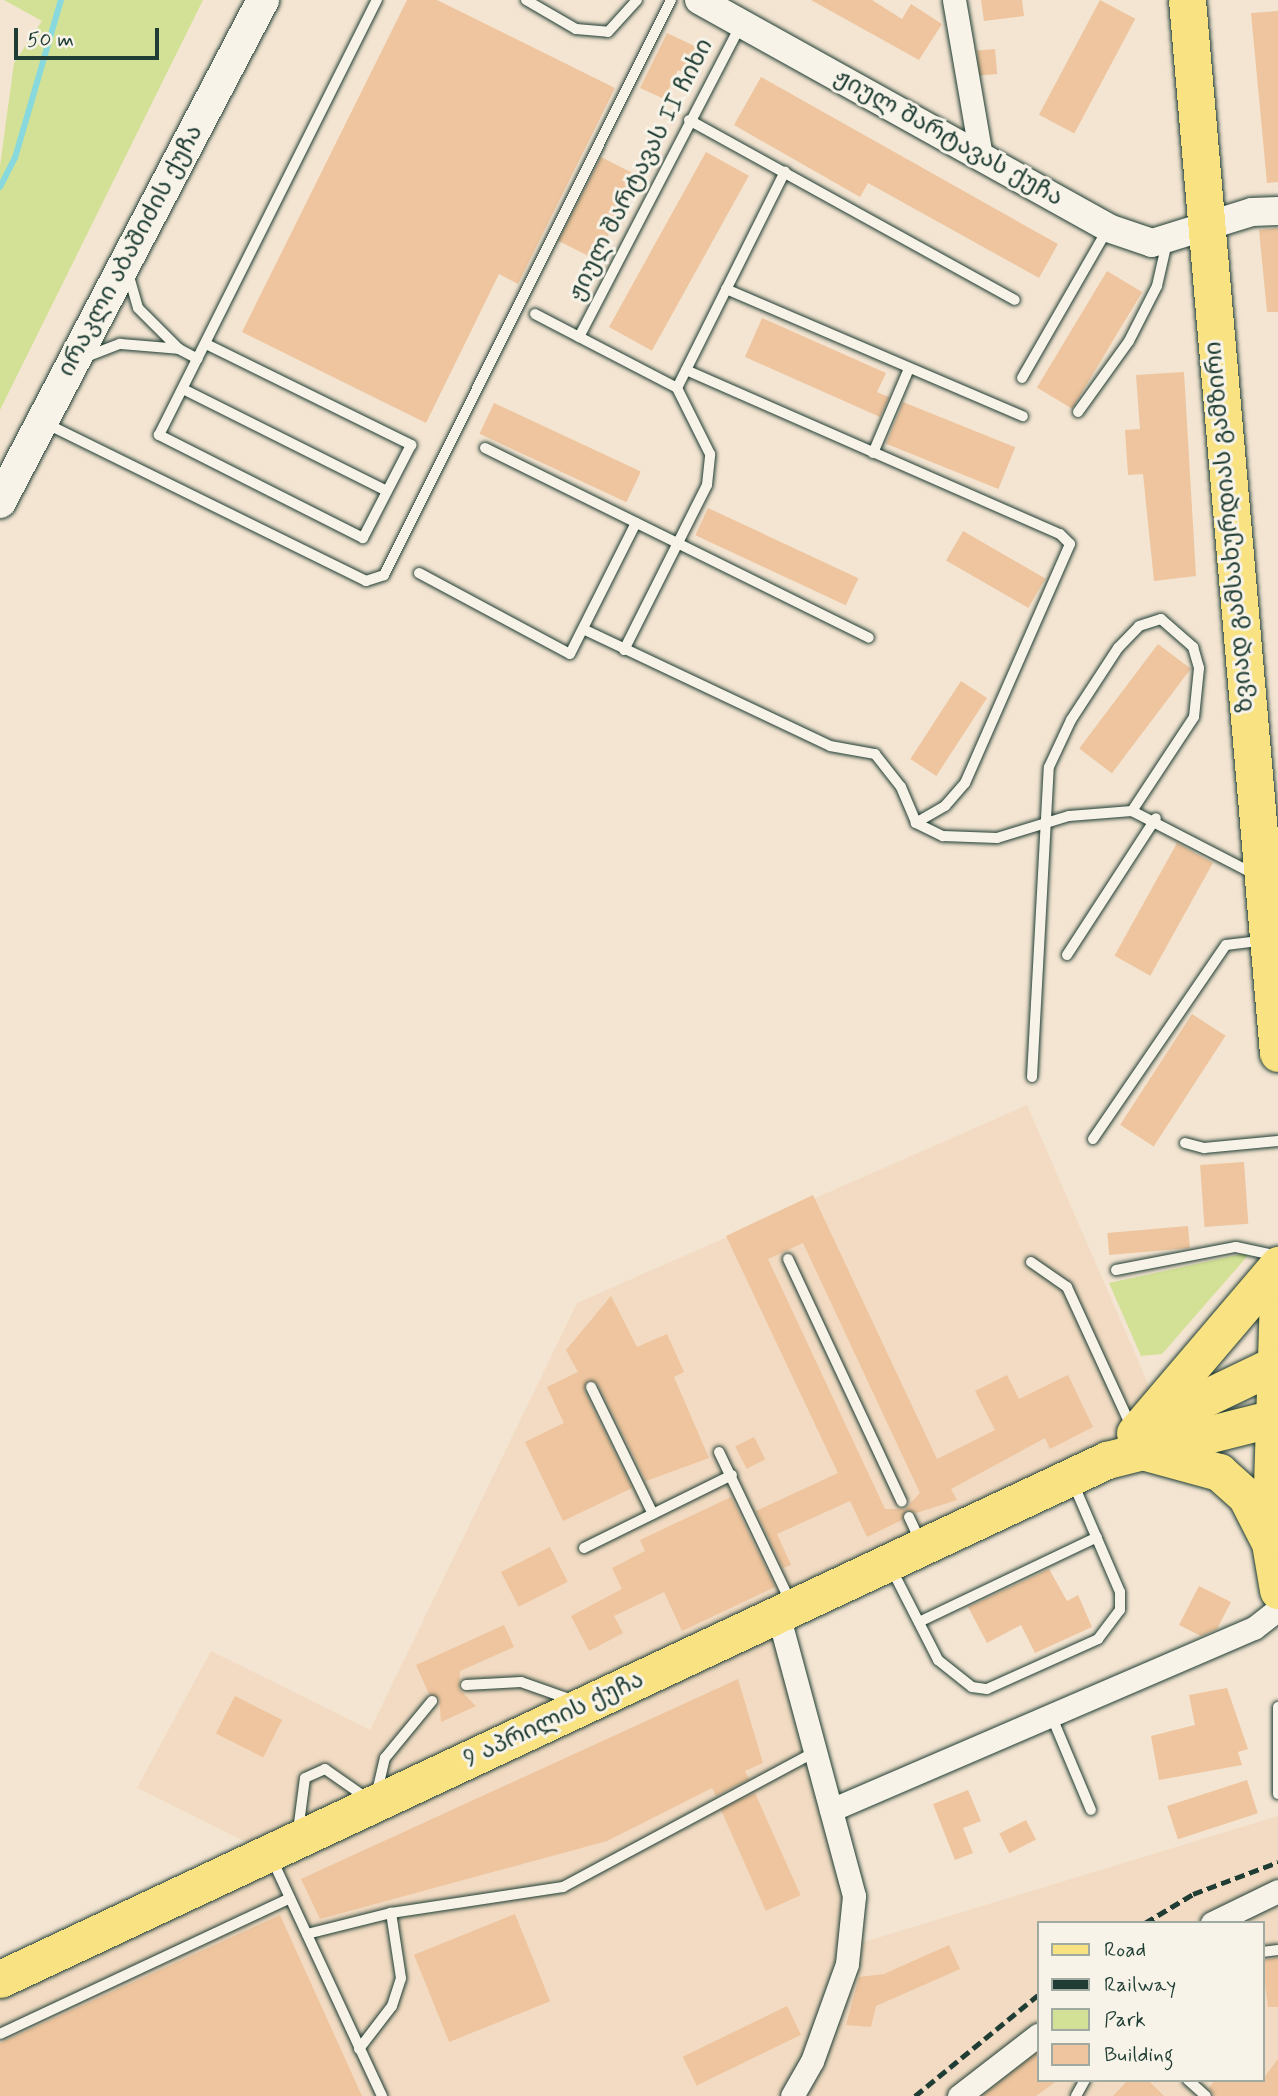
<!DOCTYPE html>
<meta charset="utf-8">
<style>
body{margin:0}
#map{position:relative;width:1278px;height:2096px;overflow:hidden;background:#f4e5d2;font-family:Mynerve,"Noto Sans Georgian",sans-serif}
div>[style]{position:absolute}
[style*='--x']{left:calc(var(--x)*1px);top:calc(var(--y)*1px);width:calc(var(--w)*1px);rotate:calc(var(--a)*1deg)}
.built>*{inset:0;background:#f2dbc2}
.green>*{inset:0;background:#d2e195}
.stream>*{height:6px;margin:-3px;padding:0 3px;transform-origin:3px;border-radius:3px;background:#87d9dd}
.building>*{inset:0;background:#eec59e;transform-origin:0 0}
.roads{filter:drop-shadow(0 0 2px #1f3d34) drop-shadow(0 0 2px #1f3d34)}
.service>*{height:10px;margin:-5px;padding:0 5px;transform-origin:5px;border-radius:5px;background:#f7f3e8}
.minor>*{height:23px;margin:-11.5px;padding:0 11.5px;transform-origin:11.5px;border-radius:11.5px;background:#f7f3e8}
.tertiary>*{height:28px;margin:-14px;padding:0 14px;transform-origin:14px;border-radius:14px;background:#f7f3e8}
.secondary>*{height:32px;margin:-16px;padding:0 16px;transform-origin:16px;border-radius:16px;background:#f7f3e8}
.primary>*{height:37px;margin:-18.5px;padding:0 18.5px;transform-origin:18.5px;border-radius:18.5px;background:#f8e281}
.rail>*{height:5px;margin-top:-2.5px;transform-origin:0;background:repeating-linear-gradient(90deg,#1f3d34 0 10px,transparent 0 15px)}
span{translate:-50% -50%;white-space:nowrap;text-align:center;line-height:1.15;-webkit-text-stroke:6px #f7f3e8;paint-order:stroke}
.street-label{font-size:24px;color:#1f3d34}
.legend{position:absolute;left:1037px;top:1921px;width:228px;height:161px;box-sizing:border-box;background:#f7f3e8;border:2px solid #a1aaa0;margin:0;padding:9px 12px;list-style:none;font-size:21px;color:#1f3d34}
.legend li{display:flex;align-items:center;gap:14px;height:35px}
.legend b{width:35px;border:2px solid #a1aaa0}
.scale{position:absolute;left:14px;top:28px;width:145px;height:32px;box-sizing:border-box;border:4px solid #1f3d34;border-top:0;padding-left:9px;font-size:21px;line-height:24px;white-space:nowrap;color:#1f3d34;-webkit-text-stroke:5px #f7f3e8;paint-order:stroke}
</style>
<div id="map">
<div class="built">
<div style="clip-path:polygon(evenodd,1027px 1105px,1153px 1395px,1135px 1433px,778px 1614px,854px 1945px,1278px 1816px,1278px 2096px,0 2096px,0 1979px,268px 1853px,137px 1788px,211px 1651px,370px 1730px,577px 1303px,1027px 1105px,1038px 1923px,1262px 1923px,1262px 2080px,1038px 2080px,1038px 1923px)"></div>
</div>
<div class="green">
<div style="clip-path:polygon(4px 0,203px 0,0 410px,0 166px,14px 63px,42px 21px)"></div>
<div style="clip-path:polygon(1251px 1252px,1162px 1354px,1141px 1356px,1109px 1283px)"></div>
</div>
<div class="stream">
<div style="--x:0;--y:187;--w:33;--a:-63"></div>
<div style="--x:15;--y:158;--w:165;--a:-73.8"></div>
</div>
<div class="building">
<div style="clip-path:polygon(407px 0,437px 0,615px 88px,518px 284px,499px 274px,426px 423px,242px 332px)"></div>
<div style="clip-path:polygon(811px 0,872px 0,902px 19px,911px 4px,942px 24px,919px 60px)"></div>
<div style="clip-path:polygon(981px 0,1022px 0,1024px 16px,984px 21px)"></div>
<div style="left:1100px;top:0;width:40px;height:130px;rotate:28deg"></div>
<div style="clip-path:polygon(1278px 11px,1278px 182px,1267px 183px,1251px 13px)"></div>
<div style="clip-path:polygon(667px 33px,703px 50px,690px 76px,678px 70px,664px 99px,640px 88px)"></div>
<div style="left:995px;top:49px;width:25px;height:18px;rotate:85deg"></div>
<div style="clip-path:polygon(761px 77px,1058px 244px,1039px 278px,868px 183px,860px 197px,734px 125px)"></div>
<div style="left:706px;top:152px;width:49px;height:200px;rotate:29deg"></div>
<div style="left:601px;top:157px;width:42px;height:94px;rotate:27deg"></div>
<div style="clip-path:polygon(1278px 228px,1278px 312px,1267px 312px,1259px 230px)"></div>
<div style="left:1107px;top:271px;width:41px;height:136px;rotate:31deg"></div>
<div style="clip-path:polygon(762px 318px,886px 373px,877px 392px,889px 397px,880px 417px,745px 357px)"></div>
<div style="clip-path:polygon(1184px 372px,1196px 576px,1154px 581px,1143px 474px,1128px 475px,1125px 430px,1140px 429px,1136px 375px)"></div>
<div style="left:903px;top:402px;width:121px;height:45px;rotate:22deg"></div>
<div style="left:494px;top:403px;width:162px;height:34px;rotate:25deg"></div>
<div style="left:708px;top:508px;width:166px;height:30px;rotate:25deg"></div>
<div style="left:963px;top:531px;width:95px;height:34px;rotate:30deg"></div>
<div style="left:1158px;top:644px;width:41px;height:131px;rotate:37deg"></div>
<div style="left:961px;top:681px;width:31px;height:93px;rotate:33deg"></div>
<div style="left:1177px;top:843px;width:41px;height:129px;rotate:29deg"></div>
<div style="left:1192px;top:1014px;width:40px;height:132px;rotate:33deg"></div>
<div style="left:1244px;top:1162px;width:62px;height:44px;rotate:86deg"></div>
<div style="clip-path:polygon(evenodd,813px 1195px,937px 1459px,995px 1430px,975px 1391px,1007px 1375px,1019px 1399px,1068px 1375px,1093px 1427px,1050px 1449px,1045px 1438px,951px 1489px,957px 1500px,916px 1513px,906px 1510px,902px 1520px,867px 1537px,850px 1501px,777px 1534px,791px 1565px,783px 1568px,756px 1511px,838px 1473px,726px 1236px,813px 1195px,803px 1243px,920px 1493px,905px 1509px,885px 1509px,768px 1259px,803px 1243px)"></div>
<div style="left:1188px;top:1226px;width:22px;height:81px;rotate:85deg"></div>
<div style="clip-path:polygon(611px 1296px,637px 1347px,667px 1334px,684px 1372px,674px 1377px,709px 1458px,646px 1481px,598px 1384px,588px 1380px,584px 1390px,632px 1488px,563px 1521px,525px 1442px,564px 1423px,547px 1387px,578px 1372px,566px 1350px)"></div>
<div style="left:754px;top:1437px;width:25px;height:21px;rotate:63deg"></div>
<div style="clip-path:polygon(731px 1497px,775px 1587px,682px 1631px,664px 1592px,614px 1616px,623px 1633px,589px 1651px,571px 1616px,622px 1589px,612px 1568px,645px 1551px,640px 1540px)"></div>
<div style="left:550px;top:1547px;width:39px;height:55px;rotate:63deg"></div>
<div style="clip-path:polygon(1049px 1569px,1067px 1601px,1078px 1595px,1092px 1627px,1035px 1653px,1021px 1625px,987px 1643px,968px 1607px)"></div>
<div style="clip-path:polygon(1199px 1586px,1231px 1602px,1217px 1629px,1201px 1636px,1179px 1625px)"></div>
<div style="clip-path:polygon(504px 1625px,514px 1647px,460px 1671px,459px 1689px,476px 1706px,441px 1722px,439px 1698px,429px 1694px,416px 1665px)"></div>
<div style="clip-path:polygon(738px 1679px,763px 1763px,745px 1771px,749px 1779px,716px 1796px,712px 1788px,607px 1841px,320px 1919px,301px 1879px)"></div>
<div style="clip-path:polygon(1227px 1688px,1248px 1749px,1238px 1752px,1242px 1765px,1159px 1780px,1151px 1736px,1195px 1725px,1189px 1695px)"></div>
<div style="left:235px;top:1696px;width:53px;height:42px;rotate:27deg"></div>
<div style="left:1247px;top:1780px;width:35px;height:84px;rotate:72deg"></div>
<div style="clip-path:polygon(968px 1790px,981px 1821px,963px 1828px,973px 1853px,955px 1860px,933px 1804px)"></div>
<div style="left:755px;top:1793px;width:112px;height:38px;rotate:66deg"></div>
<div style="left:1026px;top:1820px;width:22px;height:30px;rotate:63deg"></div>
<div style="left:515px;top:1914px;width:94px;height:109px;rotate:68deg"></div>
<div style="clip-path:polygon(280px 1915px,362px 2096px,0 2096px,0 2043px)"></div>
<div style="clip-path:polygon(949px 1945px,960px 1969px,876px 2006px,871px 2027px,846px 2025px,859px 1977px,884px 1974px)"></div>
<div style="clip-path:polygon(1278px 1958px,1278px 2007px,1268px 2007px,1262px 1960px)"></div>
<div style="left:787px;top:2006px;width:32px;height:116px;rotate:64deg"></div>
<div style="clip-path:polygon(1038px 2052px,1038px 2080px,1058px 2080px,1036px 2096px,982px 2096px)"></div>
<div style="clip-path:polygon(1278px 2059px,1278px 2096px,1214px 2096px,1209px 2088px,1215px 2080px,1262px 2080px)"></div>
<div style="clip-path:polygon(1128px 2080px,1148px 2080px,1164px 2096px,1113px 2096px)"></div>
</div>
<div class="roads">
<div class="service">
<div style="--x:526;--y:0;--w:58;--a:30.1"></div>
<div style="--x:576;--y:29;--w:32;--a:5"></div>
<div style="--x:608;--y:32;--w:43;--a:-47.8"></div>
<div style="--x:689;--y:120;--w:372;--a:28.9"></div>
<div style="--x:128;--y:273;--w:36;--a:74"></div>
<div style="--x:138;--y:308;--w:58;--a:45"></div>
<div style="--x:179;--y:349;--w:21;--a:28"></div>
<div style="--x:726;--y:289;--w:323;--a:23.2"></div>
<div style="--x:535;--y:314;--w:160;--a:27.5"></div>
<div style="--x:579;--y:337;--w:350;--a:-62.6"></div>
<div style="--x:206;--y:344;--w:229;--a:26.2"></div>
<div style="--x:411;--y:445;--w:105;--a:117.3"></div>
<div style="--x:363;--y:538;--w:229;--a:-153.2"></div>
<div style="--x:159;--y:435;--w:487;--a:-63.4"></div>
<div style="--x:83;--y:358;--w:40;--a:-21"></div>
<div style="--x:120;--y:344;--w:59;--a:4.8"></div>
<div style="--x:686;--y:370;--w:408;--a:23.7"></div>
<div style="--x:1060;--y:534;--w:14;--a:45"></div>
<div style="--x:1070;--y:544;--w:261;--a:113.7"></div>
<div style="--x:965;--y:783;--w:30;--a:131"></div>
<div style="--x:945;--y:806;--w:34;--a:150"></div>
<div style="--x:1022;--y:378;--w:171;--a:-60.1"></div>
<div style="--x:183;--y:389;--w:228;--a:26.6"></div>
<div style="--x:1078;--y:412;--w:87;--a:-54.3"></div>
<div style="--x:1129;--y:341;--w:62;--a:-63"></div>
<div style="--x:1157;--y:286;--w:45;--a:-77.2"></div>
<div style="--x:45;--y:423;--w:358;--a:26.2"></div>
<div style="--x:366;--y:581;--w:19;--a:-18"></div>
<div style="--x:384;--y:575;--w:643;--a:-63.47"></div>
<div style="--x:485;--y:448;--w:428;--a:26.3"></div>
<div style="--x:873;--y:453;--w:89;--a:-66.9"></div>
<div style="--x:419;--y:573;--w:171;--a:28.2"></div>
<div style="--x:570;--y:654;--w:147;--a:-63.3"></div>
<div style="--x:583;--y:629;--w:273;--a:25.3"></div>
<div style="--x:830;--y:746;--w:46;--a:10.1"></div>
<div style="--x:875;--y:754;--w:42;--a:51.8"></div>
<div style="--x:901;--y:787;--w:39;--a:67"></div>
<div style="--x:916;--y:823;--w:30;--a:26"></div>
<div style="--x:943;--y:836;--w:54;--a:2.1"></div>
<div style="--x:997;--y:838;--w:75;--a:-17"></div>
<div style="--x:1069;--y:816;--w:63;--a:-4.5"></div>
<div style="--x:1132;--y:811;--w:140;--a:27.3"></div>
<div style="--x:624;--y:650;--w:185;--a:-63.3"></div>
<div style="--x:707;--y:485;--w:31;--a:-84"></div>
<div style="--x:710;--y:454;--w:74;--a:-116.6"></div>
<div style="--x:677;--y:388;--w:242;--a:-63.5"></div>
<div style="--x:1067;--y:955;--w:163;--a:-57"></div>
<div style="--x:1032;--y:1077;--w:310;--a:-86.9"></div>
<div style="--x:1049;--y:767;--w:52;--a:-64.9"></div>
<div style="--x:1071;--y:720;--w:86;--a:-56.9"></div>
<div style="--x:1118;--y:648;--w:30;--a:-46"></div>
<div style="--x:1139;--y:626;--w:23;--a:-18"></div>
<div style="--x:1161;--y:619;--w:43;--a:41.2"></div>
<div style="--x:1193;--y:647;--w:22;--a:74"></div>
<div style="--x:1199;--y:668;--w:49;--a:95.8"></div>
<div style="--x:1194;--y:717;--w:113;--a:123.4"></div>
<div style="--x:1093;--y:1139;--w:235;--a:-55.6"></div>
<div style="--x:1226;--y:945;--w:38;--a:-7"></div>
<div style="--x:1185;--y:1143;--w:20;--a:15"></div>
<div style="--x:1204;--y:1148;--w:74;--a:-5.4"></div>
<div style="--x:788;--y:1259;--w:268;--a:64.9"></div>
<div style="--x:1031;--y:1262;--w:44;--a:34.8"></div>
<div style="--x:1067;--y:1287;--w:153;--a:65.3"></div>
<div style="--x:1116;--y:1270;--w:122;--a:-10.9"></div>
<div style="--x:1236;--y:1247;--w:43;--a:12.1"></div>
<div style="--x:591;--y:1387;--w:141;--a:64"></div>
<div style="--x:719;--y:1452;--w:165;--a:64.5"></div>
<div style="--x:909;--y:1517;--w:29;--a:65"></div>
<div style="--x:584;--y:1548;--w:165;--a:-26.3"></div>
<div style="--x:890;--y:1566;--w:106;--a:62.9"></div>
<div style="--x:938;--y:1660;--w:43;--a:38.5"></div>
<div style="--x:972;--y:1687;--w:15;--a:8"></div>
<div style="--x:987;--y:1689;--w:122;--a:-24.2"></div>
<div style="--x:1098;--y:1639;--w:36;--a:-53"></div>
<div style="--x:1120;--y:1610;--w:18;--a:-90"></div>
<div style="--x:1120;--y:1592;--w:119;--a:-113.3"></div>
<div style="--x:919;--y:1622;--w:197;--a:-25.5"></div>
<div style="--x:466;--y:1685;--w:55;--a:-3.1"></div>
<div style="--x:521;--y:1682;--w:54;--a:19.4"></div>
<div style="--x:1278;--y:1707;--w:87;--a:90"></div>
<div style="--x:1051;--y:1715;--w:103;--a:67.2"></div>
<div style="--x:377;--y:1792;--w:35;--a:-77"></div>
<div style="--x:385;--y:1758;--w:74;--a:-50.5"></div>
<div style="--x:298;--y:1831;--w:53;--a:-82.5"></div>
<div style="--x:305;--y:1778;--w:22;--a:-24"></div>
<div style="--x:325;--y:1769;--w:52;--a:34.9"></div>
<div style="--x:271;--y:1857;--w:264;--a:65.1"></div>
<div style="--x:307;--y:1934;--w:87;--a:-14"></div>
<div style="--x:391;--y:1913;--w:174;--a:-8.6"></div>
<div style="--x:563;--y:1887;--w:286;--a:-28.2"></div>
<div style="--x:1262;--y:1952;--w:16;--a:-7"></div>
<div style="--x:0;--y:2034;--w:320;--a:-25.1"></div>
<div style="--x:359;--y:2049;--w:54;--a:-52.5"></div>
<div style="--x:392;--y:2006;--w:29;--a:-72"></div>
<div style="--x:401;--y:1978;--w:66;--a:-98.7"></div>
<div style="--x:1188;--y:2080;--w:24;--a:42"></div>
<div style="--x:1076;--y:2096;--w:18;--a:-61"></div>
</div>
<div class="minor">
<div style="--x:954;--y:0;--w:159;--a:80.2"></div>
<div style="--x:778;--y:1614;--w:292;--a:74.9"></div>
<div style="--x:854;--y:1896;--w:68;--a:95.9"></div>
<div style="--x:847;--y:1964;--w:103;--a:109.8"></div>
<div style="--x:812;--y:2061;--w:40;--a:119.7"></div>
<div style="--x:831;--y:1810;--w:460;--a:-23.3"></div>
<div style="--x:1254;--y:1628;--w:31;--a:-38"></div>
<div style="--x:1212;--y:1923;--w:73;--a:-25.9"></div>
<div style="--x:959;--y:2096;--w:100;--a:-37.7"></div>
</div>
<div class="tertiary">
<div style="--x:699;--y:0;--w:468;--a:29.1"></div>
<div style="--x:1108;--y:228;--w:46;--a:18.8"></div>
<div style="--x:1152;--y:243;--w:105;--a:-17.2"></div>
<div style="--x:1252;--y:212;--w:26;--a:-2"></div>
</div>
<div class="secondary">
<div style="--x:0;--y:502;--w:567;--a:-62.35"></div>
</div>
<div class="primary">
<div style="--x:1187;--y:0;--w:1057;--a:85.06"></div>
<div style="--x:1278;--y:1295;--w:248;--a:91.8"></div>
<div style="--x:1270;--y:1543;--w:48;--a:80.3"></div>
<div style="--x:1145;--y:1427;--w:148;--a:-25.7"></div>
<div style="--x:1135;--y:1433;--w:221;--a:-49.6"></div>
<div style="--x:1149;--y:1453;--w:73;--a:15.2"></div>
<div style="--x:1219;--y:1472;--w:36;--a:42"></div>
<div style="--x:1246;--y:1496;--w:48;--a:62.9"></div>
<div style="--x:0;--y:1979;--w:1223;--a:-25.12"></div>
<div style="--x:1107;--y:1460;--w:176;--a:-14.1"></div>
</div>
</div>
<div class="rail">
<div style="--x:1145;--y:1923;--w:56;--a:-31.1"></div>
<div style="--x:1193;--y:1894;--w:91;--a:-20.6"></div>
<div style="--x:915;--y:2096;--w:159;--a:-39.4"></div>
</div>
<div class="street-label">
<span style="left:948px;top:138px;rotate:29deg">ჟიულ შარტავას ქუჩა</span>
<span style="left:641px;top:170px;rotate:-63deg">ჟიულ შარტავას II ჩიხი</span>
<span style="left:131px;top:251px;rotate:-62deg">ირაკლი აბაშიძის ქუჩა</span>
<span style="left:1230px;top:527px;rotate:-95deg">ზვიად გამსახურდიას გამზირი</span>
<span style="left:554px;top:1720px;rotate:-25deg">9 აპრილის ქუჩა</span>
</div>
<ul class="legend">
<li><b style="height:9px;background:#f8e281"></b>Road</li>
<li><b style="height:9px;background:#1f3d34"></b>Railway</li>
<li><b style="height:19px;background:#d2e195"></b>Park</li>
<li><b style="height:19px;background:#eec59e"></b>Building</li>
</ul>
<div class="scale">50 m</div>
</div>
